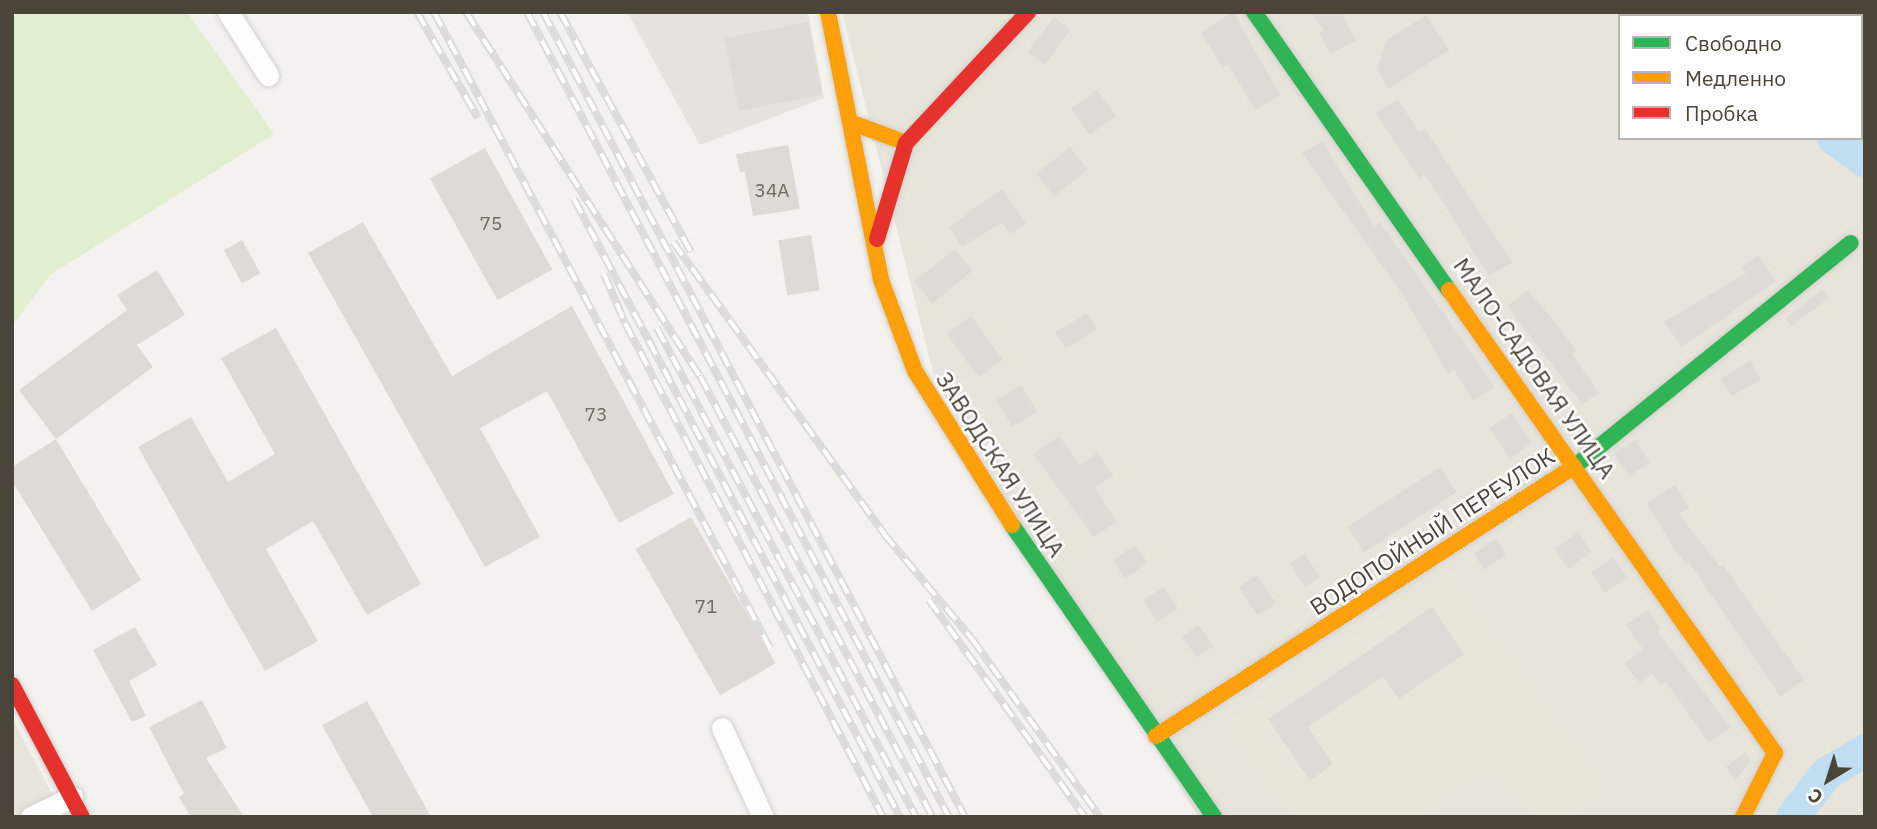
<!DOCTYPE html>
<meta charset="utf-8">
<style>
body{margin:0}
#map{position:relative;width:1877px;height:829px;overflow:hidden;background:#f4f2ee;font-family:"IBM Plex Sans",sans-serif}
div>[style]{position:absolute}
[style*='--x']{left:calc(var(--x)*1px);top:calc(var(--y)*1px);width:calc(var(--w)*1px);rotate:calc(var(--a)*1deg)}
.residential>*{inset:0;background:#e7e4dc}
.industrial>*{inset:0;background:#e6e2de}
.education>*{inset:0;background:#eae5da}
.green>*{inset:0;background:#e1eecf}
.river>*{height:33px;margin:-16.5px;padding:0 16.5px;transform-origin:16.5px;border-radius:16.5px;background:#c0ddf1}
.building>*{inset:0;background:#dedbd6;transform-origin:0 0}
.roads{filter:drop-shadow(0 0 2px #d2d0cb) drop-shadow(0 0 2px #d2d0cb)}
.street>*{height:21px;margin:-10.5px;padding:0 10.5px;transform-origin:10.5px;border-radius:10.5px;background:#fdfdfc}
.fast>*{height:16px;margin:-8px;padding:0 8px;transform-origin:8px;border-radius:8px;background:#30b455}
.slow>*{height:16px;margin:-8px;padding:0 8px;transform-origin:8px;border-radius:8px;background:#ff9f0a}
.jam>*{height:16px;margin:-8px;padding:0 8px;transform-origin:8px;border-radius:8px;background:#e5322d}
.rail>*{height:8px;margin-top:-4px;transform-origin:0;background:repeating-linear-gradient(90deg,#fff 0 16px,#dbdbda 0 32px);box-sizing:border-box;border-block:2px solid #dbdbda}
span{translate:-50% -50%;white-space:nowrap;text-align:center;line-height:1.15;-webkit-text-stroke:5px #fff;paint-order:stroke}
.number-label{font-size:19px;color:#706a61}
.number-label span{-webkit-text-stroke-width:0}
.street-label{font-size:23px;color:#4b4439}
.frame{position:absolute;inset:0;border:14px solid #4b4439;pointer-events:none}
.legend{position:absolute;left:1618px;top:14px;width:245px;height:126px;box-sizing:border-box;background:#fff;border:2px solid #b7b4b0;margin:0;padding:9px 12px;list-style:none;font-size:21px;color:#4b4439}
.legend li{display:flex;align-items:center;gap:14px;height:35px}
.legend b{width:35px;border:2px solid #b7b4b0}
.north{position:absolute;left:1793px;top:745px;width:70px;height:70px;-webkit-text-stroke:5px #fff;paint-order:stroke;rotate:218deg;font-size:19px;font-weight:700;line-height:28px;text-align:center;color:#4b4439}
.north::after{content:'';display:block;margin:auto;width:24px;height:32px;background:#4b4439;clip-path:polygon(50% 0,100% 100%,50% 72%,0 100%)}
</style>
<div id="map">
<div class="residential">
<div style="clip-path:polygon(evenodd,842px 12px,1865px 12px,1865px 817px,1198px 817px,935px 380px,842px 12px,1620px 16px,1861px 16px,1861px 138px,1620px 138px,1620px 16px)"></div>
<div style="clip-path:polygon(12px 717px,64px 817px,12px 817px)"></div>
</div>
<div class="industrial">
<div style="clip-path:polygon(627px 12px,808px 12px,824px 98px,700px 145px)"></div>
</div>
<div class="education">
<div style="clip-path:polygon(1457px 570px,1615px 787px,1573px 817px,1535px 817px,1499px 766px,1427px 817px,1297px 817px,1230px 722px)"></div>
</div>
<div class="green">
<div style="clip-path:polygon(12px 12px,187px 12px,274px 134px,50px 275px,12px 326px)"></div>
</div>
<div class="river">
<div style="--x:1641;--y:12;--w:6;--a:45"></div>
<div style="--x:1833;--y:138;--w:39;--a:35"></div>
<div style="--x:1792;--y:817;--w:56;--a:-52.3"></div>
<div style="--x:1826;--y:773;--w:45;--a:-30.5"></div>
</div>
<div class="building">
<div style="clip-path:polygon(1233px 12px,1280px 95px,1255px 110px,1228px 64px,1223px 67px,1201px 33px)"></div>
<div style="clip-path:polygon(1311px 12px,1341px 12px,1356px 41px,1330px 54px,1319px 33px,1324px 30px)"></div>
<div style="clip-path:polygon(1426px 15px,1449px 50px,1389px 89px,1377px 69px,1386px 41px)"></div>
<div style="left:1054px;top:17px;width:21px;height:44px;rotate:37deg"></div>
<div style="left:808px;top:22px;width:74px;height:85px;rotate:79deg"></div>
<div style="left:1097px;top:90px;width:32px;height:32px;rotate:54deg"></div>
<div style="clip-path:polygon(1398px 99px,1419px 133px,1425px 129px,1512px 262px,1489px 276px,1425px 174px,1419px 178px,1376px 113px)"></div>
<div style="clip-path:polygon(1322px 141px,1374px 226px,1380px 222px,1495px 387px,1473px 400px,1454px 370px,1448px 374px,1405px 298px,1302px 153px)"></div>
<div style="clip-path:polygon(788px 145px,800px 209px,753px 216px,745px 172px,740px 172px,736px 154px)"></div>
<div style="left:1070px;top:147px;width:29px;height:43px;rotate:52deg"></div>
<div style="left:485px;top:148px;width:139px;height:63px;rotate:61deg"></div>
<div style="clip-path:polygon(1002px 189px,1026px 223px,1010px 234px,1002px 223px,962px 247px,949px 227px)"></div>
<div style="clip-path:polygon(363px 222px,452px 376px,572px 306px,674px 494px,619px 523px,547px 391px,480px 428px,540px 537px,485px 567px,308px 253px)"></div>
<div style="left:811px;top:235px;width:56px;height:33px;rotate:81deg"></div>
<div style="left:242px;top:240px;width:38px;height:21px;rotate:61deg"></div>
<div style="left:955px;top:249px;width:28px;height:52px;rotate:51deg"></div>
<div style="clip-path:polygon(1758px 255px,1776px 281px,1682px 347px,1664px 322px,1746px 273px,1742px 267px)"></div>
<div style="clip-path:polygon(157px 270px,185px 315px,137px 345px,153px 367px,56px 439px,19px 390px,127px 310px,117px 295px)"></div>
<div style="clip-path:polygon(1822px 289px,1829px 298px,1791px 326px,1785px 319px)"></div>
<div style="clip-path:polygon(1528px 290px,1562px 331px,1576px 351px,1572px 354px,1599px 393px,1582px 404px,1507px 306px)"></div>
<div style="left:1087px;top:313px;width:19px;height:37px;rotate:58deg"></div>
<div style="left:971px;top:316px;width:54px;height:30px;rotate:54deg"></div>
<div style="clip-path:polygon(276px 328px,421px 584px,367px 615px,313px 521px,266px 549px,318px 641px,265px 671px,138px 447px,191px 417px,228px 482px,275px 454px,221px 358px)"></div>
<div style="left:1750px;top:361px;width:21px;height:34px;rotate:59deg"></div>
<div style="left:1021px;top:385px;width:31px;height:29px;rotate:59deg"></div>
<div style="left:1512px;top:413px;width:36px;height:27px;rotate:56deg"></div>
<div style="clip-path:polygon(1059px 436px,1080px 465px,1097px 453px,1113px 475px,1095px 488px,1117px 522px,1094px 537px,1033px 454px)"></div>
<div style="clip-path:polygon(56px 439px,141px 580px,92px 611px,12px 481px,12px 467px)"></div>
<div style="left:1635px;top:440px;width:27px;height:25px;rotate:56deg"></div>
<div style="left:1440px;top:467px;width:30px;height:110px;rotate:57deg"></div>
<div style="clip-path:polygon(1675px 485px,1689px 507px,1679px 514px,1720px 567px,1723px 565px,1804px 680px,1780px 696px,1689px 562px,1686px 564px,1673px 547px,1647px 503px)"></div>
<div style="left:691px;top:517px;width:169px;height:64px;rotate:60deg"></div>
<div style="left:1578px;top:532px;width:24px;height:29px;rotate:55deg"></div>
<div style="left:1495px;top:539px;width:19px;height:26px;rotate:55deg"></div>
<div style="left:1135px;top:545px;width:22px;height:27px;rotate:56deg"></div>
<div style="left:1305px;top:554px;width:28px;height:18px;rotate:58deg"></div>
<div style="left:1613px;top:557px;width:24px;height:27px;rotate:55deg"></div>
<div style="left:1257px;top:575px;width:34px;height:22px;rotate:56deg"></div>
<div style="left:1164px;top:587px;width:26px;height:24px;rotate:58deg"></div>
<div style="clip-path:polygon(1432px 607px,1464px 654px,1399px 699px,1383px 676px,1308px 727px,1333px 764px,1310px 781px,1268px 719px)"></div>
<div style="clip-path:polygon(1648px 610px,1661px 629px,1658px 632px,1731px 728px,1709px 743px,1666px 682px,1661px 685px,1652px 673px,1640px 683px,1624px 664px,1643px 649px,1626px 625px)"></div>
<div style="left:1198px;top:625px;width:26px;height:20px;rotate:54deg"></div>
<div style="clip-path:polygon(135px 627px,157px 665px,129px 681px,146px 716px,132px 722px,93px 650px)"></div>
<div style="clip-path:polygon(202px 700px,227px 748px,206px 758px,244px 817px,191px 817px,179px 797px,184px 794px,149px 727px)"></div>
<div style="clip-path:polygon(367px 701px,431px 817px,373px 817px,322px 725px)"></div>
<div style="clip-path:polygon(1745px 752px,1751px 761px,1735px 780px,1726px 767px)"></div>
</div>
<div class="roads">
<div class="street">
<div style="--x:228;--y:12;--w:75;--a:57.6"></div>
<div style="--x:722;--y:728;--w:98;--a:65.3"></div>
<div style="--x:31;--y:817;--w:46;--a:-26"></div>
</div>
<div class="fast">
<div style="--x:1254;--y:12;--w:340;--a:55"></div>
<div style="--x:1574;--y:467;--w:356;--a:-39"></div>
<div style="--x:1012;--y:525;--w:355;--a:55.3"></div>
</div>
<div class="slow">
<div style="--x:828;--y:12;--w:273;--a:78.8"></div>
<div style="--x:881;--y:280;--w:97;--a:69.5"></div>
<div style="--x:915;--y:371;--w:182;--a:57.8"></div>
<div style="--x:850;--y:122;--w:60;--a:20.6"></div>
<div style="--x:1449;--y:290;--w:566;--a:54.85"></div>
<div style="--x:1775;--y:753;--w:72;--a:116.6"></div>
<div style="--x:1156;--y:736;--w:497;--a:-32.8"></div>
</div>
<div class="jam">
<div style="--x:877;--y:239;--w:100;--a:-73.2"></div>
<div style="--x:906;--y:143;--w:179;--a:-47"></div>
<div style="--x:12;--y:685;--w:149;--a:62.1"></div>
</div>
</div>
<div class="rail">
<div style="--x:417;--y:12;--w:122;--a:60.1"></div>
<div style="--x:434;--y:12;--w:719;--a:62.15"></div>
<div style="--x:466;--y:12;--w:433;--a:57.3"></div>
<div style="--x:700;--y:376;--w:499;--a:62.2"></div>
<div style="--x:527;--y:12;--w:909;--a:62.34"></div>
<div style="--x:543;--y:12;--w:909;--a:62.34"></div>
<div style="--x:560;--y:12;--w:273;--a:61.4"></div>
<div style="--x:574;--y:199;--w:699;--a:62.19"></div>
<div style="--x:673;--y:242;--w:360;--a:54.1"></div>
<div style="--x:884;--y:534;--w:137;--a:50"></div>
<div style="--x:972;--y:639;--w:219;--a:54.3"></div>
<div style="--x:604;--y:274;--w:53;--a:66.8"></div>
<div style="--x:625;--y:323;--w:557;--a:62.42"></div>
<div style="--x:657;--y:328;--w:553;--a:62.09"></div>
<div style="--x:929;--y:600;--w:267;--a:54.3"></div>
</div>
<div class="number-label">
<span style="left:772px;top:191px">34А</span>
<span style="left:491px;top:224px">75</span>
<span style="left:596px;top:415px">73</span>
<span style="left:706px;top:607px">71</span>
</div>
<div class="street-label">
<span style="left:1535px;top:368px;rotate:55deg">МАЛО-САДОВАЯ УЛИЦА</span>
<span style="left:1001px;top:464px;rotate:57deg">ЗАВОДСКАЯ УЛИЦА</span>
<span style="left:1432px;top:531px;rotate:-33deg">ВОДОПОЙНЫЙ ПЕРЕУЛОК</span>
</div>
<div class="frame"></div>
<ul class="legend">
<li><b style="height:9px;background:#30b455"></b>Свободно</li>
<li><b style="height:9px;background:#ff9f0a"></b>Медленно</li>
<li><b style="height:9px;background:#e5322d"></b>Пробка</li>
</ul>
<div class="north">С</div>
</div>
